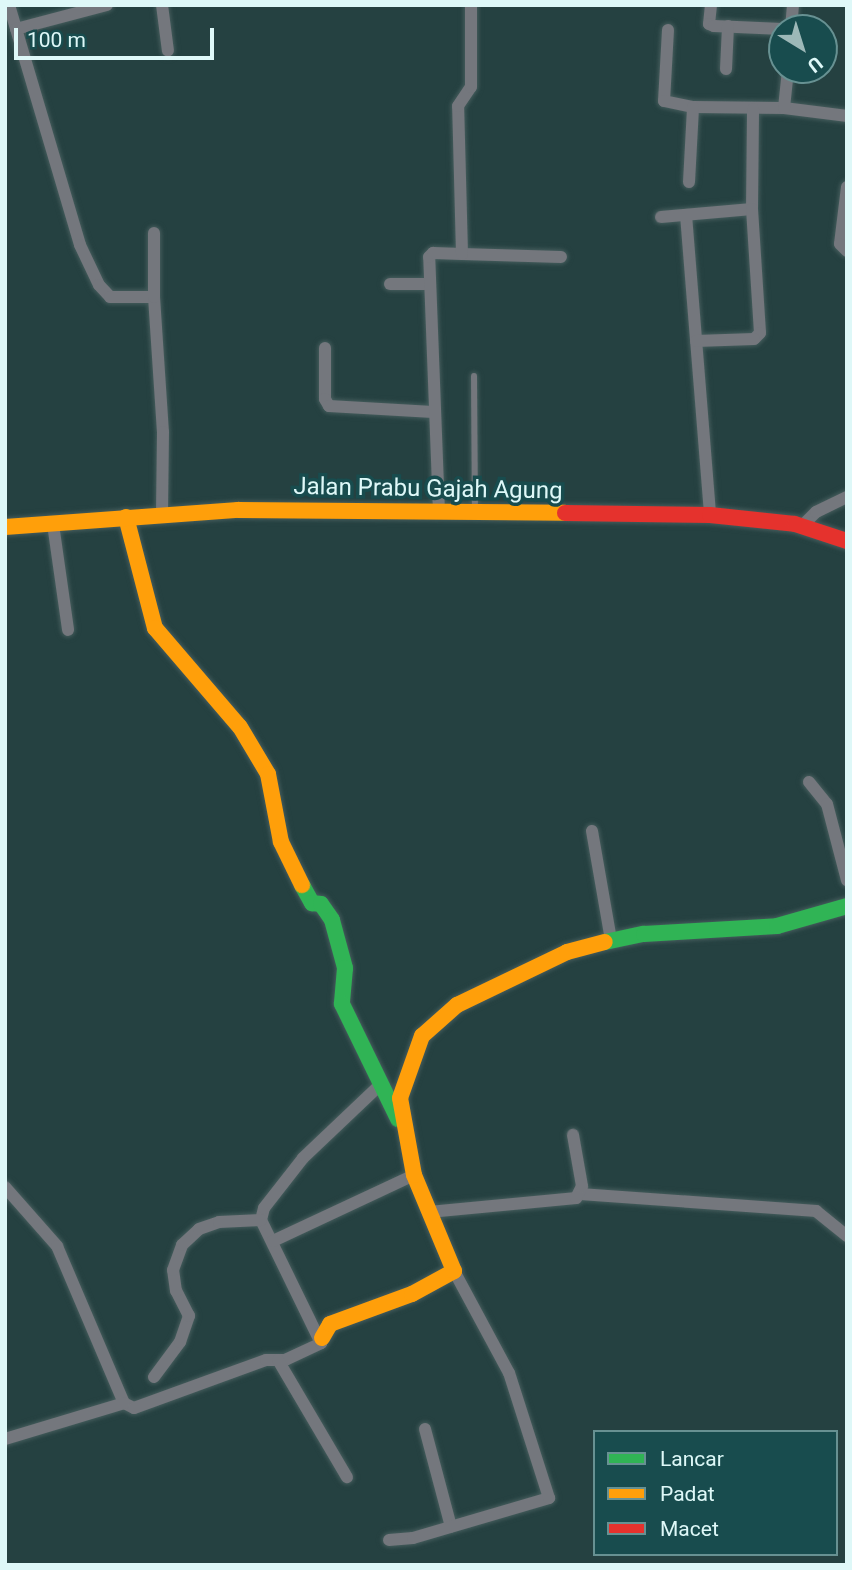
<!DOCTYPE html>
<style>
body{margin:0}
#map{position:relative;width:852px;height:1570px;overflow:hidden;background:#254141;font-family:Roboto,sans-serif}
div>[style]{position:absolute}
[style*='--x']{left:calc(var(--x)*1px);top:calc(var(--y)*1px);width:calc(var(--w)*1px);rotate:calc(var(--a)*1deg)}
.roads{filter:drop-shadow(0 0 2px #455c5c) drop-shadow(0 0 2px #455c5c)}
.lane>*{height:6px;margin:-3px;padding:0 3px;transform-origin:3px;border-radius:3px;background:#74777d}
.street>*{height:12px;margin:-6px;padding:0 6px;transform-origin:6px;border-radius:6px;background:#74777d}
.fast>*{height:16px;margin:-8px;padding:0 8px;transform-origin:8px;border-radius:8px;background:#30b455}
.slow>*{height:16px;margin:-8px;padding:0 8px;transform-origin:8px;border-radius:8px;background:#ff9f0a}
.jam>*{height:16px;margin:-8px;padding:0 8px;transform-origin:8px;border-radius:8px;background:#e5322d}
span{translate:-50% -50%;white-space:nowrap;text-align:center;line-height:1.15;-webkit-text-stroke:7px #184c4e;paint-order:stroke}
.street-label{font-size:24px;color:#def8f8}
.frame{position:absolute;inset:0;border:7px solid #def8f8;pointer-events:none}
.legend{position:absolute;left:593px;top:1430px;width:245px;height:126px;box-sizing:border-box;background:#184c4e;border:2px solid #679192;margin:0;padding:9px 12px;list-style:none;font-size:21px;color:#def8f8}
.legend li{display:flex;align-items:center;gap:14px;height:35px}
.legend b{width:35px;border:2px solid #679192}
.north{position:absolute;left:768px;top:14px;width:70px;height:70px;box-sizing:border-box;background:#184c4e;border:2px solid #679192;border-radius:50%;rotate:142deg;font-size:19px;font-weight:700;line-height:28px;text-align:center;color:#def8f8}
.north::after{content:'';display:block;margin:auto;width:24px;height:32px;background:#9db8b8;clip-path:polygon(50% 0,100% 100%,50% 72%,0 100%)}
.scale{position:absolute;left:14px;top:28px;width:200px;height:32px;box-sizing:border-box;border:4px solid #def8f8;border-top:0;padding-left:9px;font-size:21px;line-height:24px;white-space:nowrap;color:#def8f8;-webkit-text-stroke:5px #184c4e;paint-order:stroke}
</style>
<div id="map">
<div class="roads">
<div class="lane">
<div style="--x:474;--y:376;--w:131;--a:89.6"></div>
</div>
<div class="street">
<div style="--x:9;--y:5;--w:250;--a:73.5"></div>
<div style="--x:80;--y:245;--w:44;--a:64.6"></div>
<div style="--x:99;--y:285;--w:16;--a:47"></div>
<div style="--x:110;--y:297;--w:44;--a:0"></div>
<div style="--x:154;--y:297;--w:135;--a:86.2"></div>
<div style="--x:163;--y:432;--w:81;--a:90.7"></div>
<div style="--x:162;--y:5;--w:46;--a:82.6"></div>
<div style="--x:711;--y:5;--w:19;--a:96"></div>
<div style="--x:709;--y:24;--w:5;--a:22"></div>
<div style="--x:714;--y:26;--w:68;--a:2.5"></div>
<div style="--x:791;--y:28;--w:23;--a:-85"></div>
<div style="--x:16;--y:29;--w:94;--a:-14.8"></div>
<div style="--x:668;--y:30;--w:71;--a:93.2"></div>
<div style="--x:664;--y:101;--w:30;--a:12"></div>
<div style="--x:693;--y:107;--w:91;--a:0.6"></div>
<div style="--x:784;--y:108;--w:64;--a:7.2"></div>
<div style="--x:726;--y:69;--w:43;--a:-87.3"></div>
<div style="--x:784;--y:108;--w:38;--a:-84"></div>
<div style="--x:689;--y:182;--w:75;--a:-86.9"></div>
<div style="--x:847;--y:187;--w:57;--a:97"></div>
<div style="--x:840;--y:244;--w:10;--a:45"></div>
<div style="--x:752;--y:209;--w:100;--a:-89.4"></div>
<div style="--x:686;--y:215;--w:301;--a:85.4"></div>
<div style="--x:661;--y:217;--w:91;--a:-5"></div>
<div style="--x:752;--y:209;--w:124;--a:86.3"></div>
<div style="--x:760;--y:333;--w:8;--a:135"></div>
<div style="--x:754;--y:339;--w:58;--a:178"></div>
<div style="--x:154;--y:233;--w:64;--a:90"></div>
<div style="--x:462;--y:254;--w:99;--a:1.7"></div>
<div style="--x:390;--y:284;--w:39;--a:0"></div>
<div style="--x:325;--y:348;--w:51;--a:90"></div>
<div style="--x:325;--y:399;--w:8;--a:60"></div>
<div style="--x:329;--y:406;--w:104;--a:3.3"></div>
<div style="--x:439;--y:512;--w:255;--a:-92.2"></div>
<div style="--x:429;--y:257;--w:6;--a:-45"></div>
<div style="--x:433;--y:253;--w:29;--a:2"></div>
<div style="--x:462;--y:254;--w:148;--a:-91.5"></div>
<div style="--x:458;--y:106;--w:23;--a:-56"></div>
<div style="--x:471;--y:87;--w:82;--a:-90"></div>
<div style="--x:53;--y:524;--w:107;--a:81.9"></div>
<div style="--x:803;--y:525;--w:18;--a:-45"></div>
<div style="--x:816;--y:512;--w:34;--a:-26"></div>
<div style="--x:809;--y:782;--w:28;--a:51"></div>
<div style="--x:827;--y:804;--w:79;--a:75.3"></div>
<div style="--x:592;--y:831;--w:111;--a:80.1"></div>
<div style="--x:5;--y:1187;--w:79;--a:48.6"></div>
<div style="--x:57;--y:1246;--w:171;--a:66.9"></div>
<div style="--x:124;--y:1403;--w:11;--a:27"></div>
<div style="--x:134;--y:1408;--w:140;--a:-20"></div>
<div style="--x:266;--y:1360;--w:19;--a:0"></div>
<div style="--x:285;--y:1360;--w:40;--a:-25"></div>
<div style="--x:321;--y:1343;--w:137;--a:-116"></div>
<div style="--x:261;--y:1220;--w:12;--a:-76"></div>
<div style="--x:264;--y:1208;--w:63;--a:-52"></div>
<div style="--x:303;--y:1158;--w:106;--a:-43.5"></div>
<div style="--x:580;--y:1194;--w:237;--a:4.1"></div>
<div style="--x:816;--y:1211;--w:40;--a:39"></div>
<div style="--x:429;--y:1212;--w:148;--a:-5.4"></div>
<div style="--x:576;--y:1198;--w:13;--a:-63"></div>
<div style="--x:582;--y:1186;--w:52;--a:-100"></div>
<div style="--x:273;--y:1241;--w:156;--a:-25.1"></div>
<div style="--x:278;--y:1360;--w:136;--a:59.5"></div>
<div style="--x:154;--y:1377;--w:44;--a:-53.4"></div>
<div style="--x:180;--y:1342;--w:28;--a:-71"></div>
<div style="--x:189;--y:1316;--w:28;--a:-117"></div>
<div style="--x:176;--y:1291;--w:21;--a:-98"></div>
<div style="--x:173;--y:1270;--w:27;--a:-70"></div>
<div style="--x:182;--y:1245;--w:23;--a:-43"></div>
<div style="--x:199;--y:1229;--w:21;--a:-19"></div>
<div style="--x:219;--y:1222;--w:42;--a:-2.7"></div>
<div style="--x:425;--y:1429;--w:101;--a:75.1"></div>
<div style="--x:5;--y:1439;--w:124;--a:-16.8"></div>
<div style="--x:389;--y:1540;--w:24;--a:-5"></div>
<div style="--x:413;--y:1538;--w:142;--a:-16.4"></div>
<div style="--x:549;--y:1498;--w:131;--a:-107.7"></div>
<div style="--x:509;--y:1373;--w:116;--a:-118.3"></div>
</div>
<div class="fast">
<div style="--x:302;--y:885;--w:21;--a:61"></div>
<div style="--x:312;--y:903;--w:9;--a:6"></div>
<div style="--x:321;--y:904;--w:19;--a:55"></div>
<div style="--x:332;--y:920;--w:50;--a:74.8"></div>
<div style="--x:345;--y:968;--w:36;--a:95"></div>
<div style="--x:342;--y:1004;--w:128;--a:64"></div>
<div style="--x:605;--y:942;--w:40;--a:-12"></div>
<div style="--x:644;--y:934;--w:133;--a:-3.4"></div>
<div style="--x:777;--y:926;--w:73;--a:-15.9"></div>
</div>
<div class="slow">
<div style="--x:126;--y:517;--w:115;--a:75.4"></div>
<div style="--x:155;--y:628;--w:130;--a:49.4"></div>
<div style="--x:240;--y:727;--w:55;--a:59.2"></div>
<div style="--x:268;--y:774;--w:69;--a:79.2"></div>
<div style="--x:281;--y:842;--w:48;--a:64"></div>
<div style="--x:5;--y:527;--w:234;--a:-4.2"></div>
<div style="--x:238;--y:510;--w:327;--a:0.5"></div>
<div style="--x:322;--y:1338;--w:16;--a:-60"></div>
<div style="--x:330;--y:1324;--w:87;--a:-20.1"></div>
<div style="--x:412;--y:1294;--w:48;--a:-28.7"></div>
<div style="--x:454;--y:1271;--w:104;--a:-112.6"></div>
<div style="--x:414;--y:1175;--w:78;--a:-100.3"></div>
<div style="--x:400;--y:1098;--w:66;--a:-70.5"></div>
<div style="--x:422;--y:1036;--w:47;--a:-41.5"></div>
<div style="--x:457;--y:1005;--w:122;--a:-25.7"></div>
<div style="--x:567;--y:952;--w:39;--a:-15"></div>
</div>
<div class="jam">
<div style="--x:565;--y:513;--w:145;--a:0.8"></div>
<div style="--x:710;--y:515;--w:85;--a:6"></div>
<div style="--x:795;--y:524;--w:55;--a:18.1"></div>
</div>
</div>
<div class="street-label">
<span style="left:428px;top:489px;rotate:1deg">Jalan Prabu Gajah Agung</span>
</div>
<div class="frame"></div>
<ul class="legend">
<li><b style="height:9px;background:#30b455"></b>Lancar</li>
<li><b style="height:9px;background:#ff9f0a"></b>Padat</li>
<li><b style="height:9px;background:#e5322d"></b>Macet</li>
</ul>
<div class="north">U</div>
<div class="scale">100 m</div>
</div>
